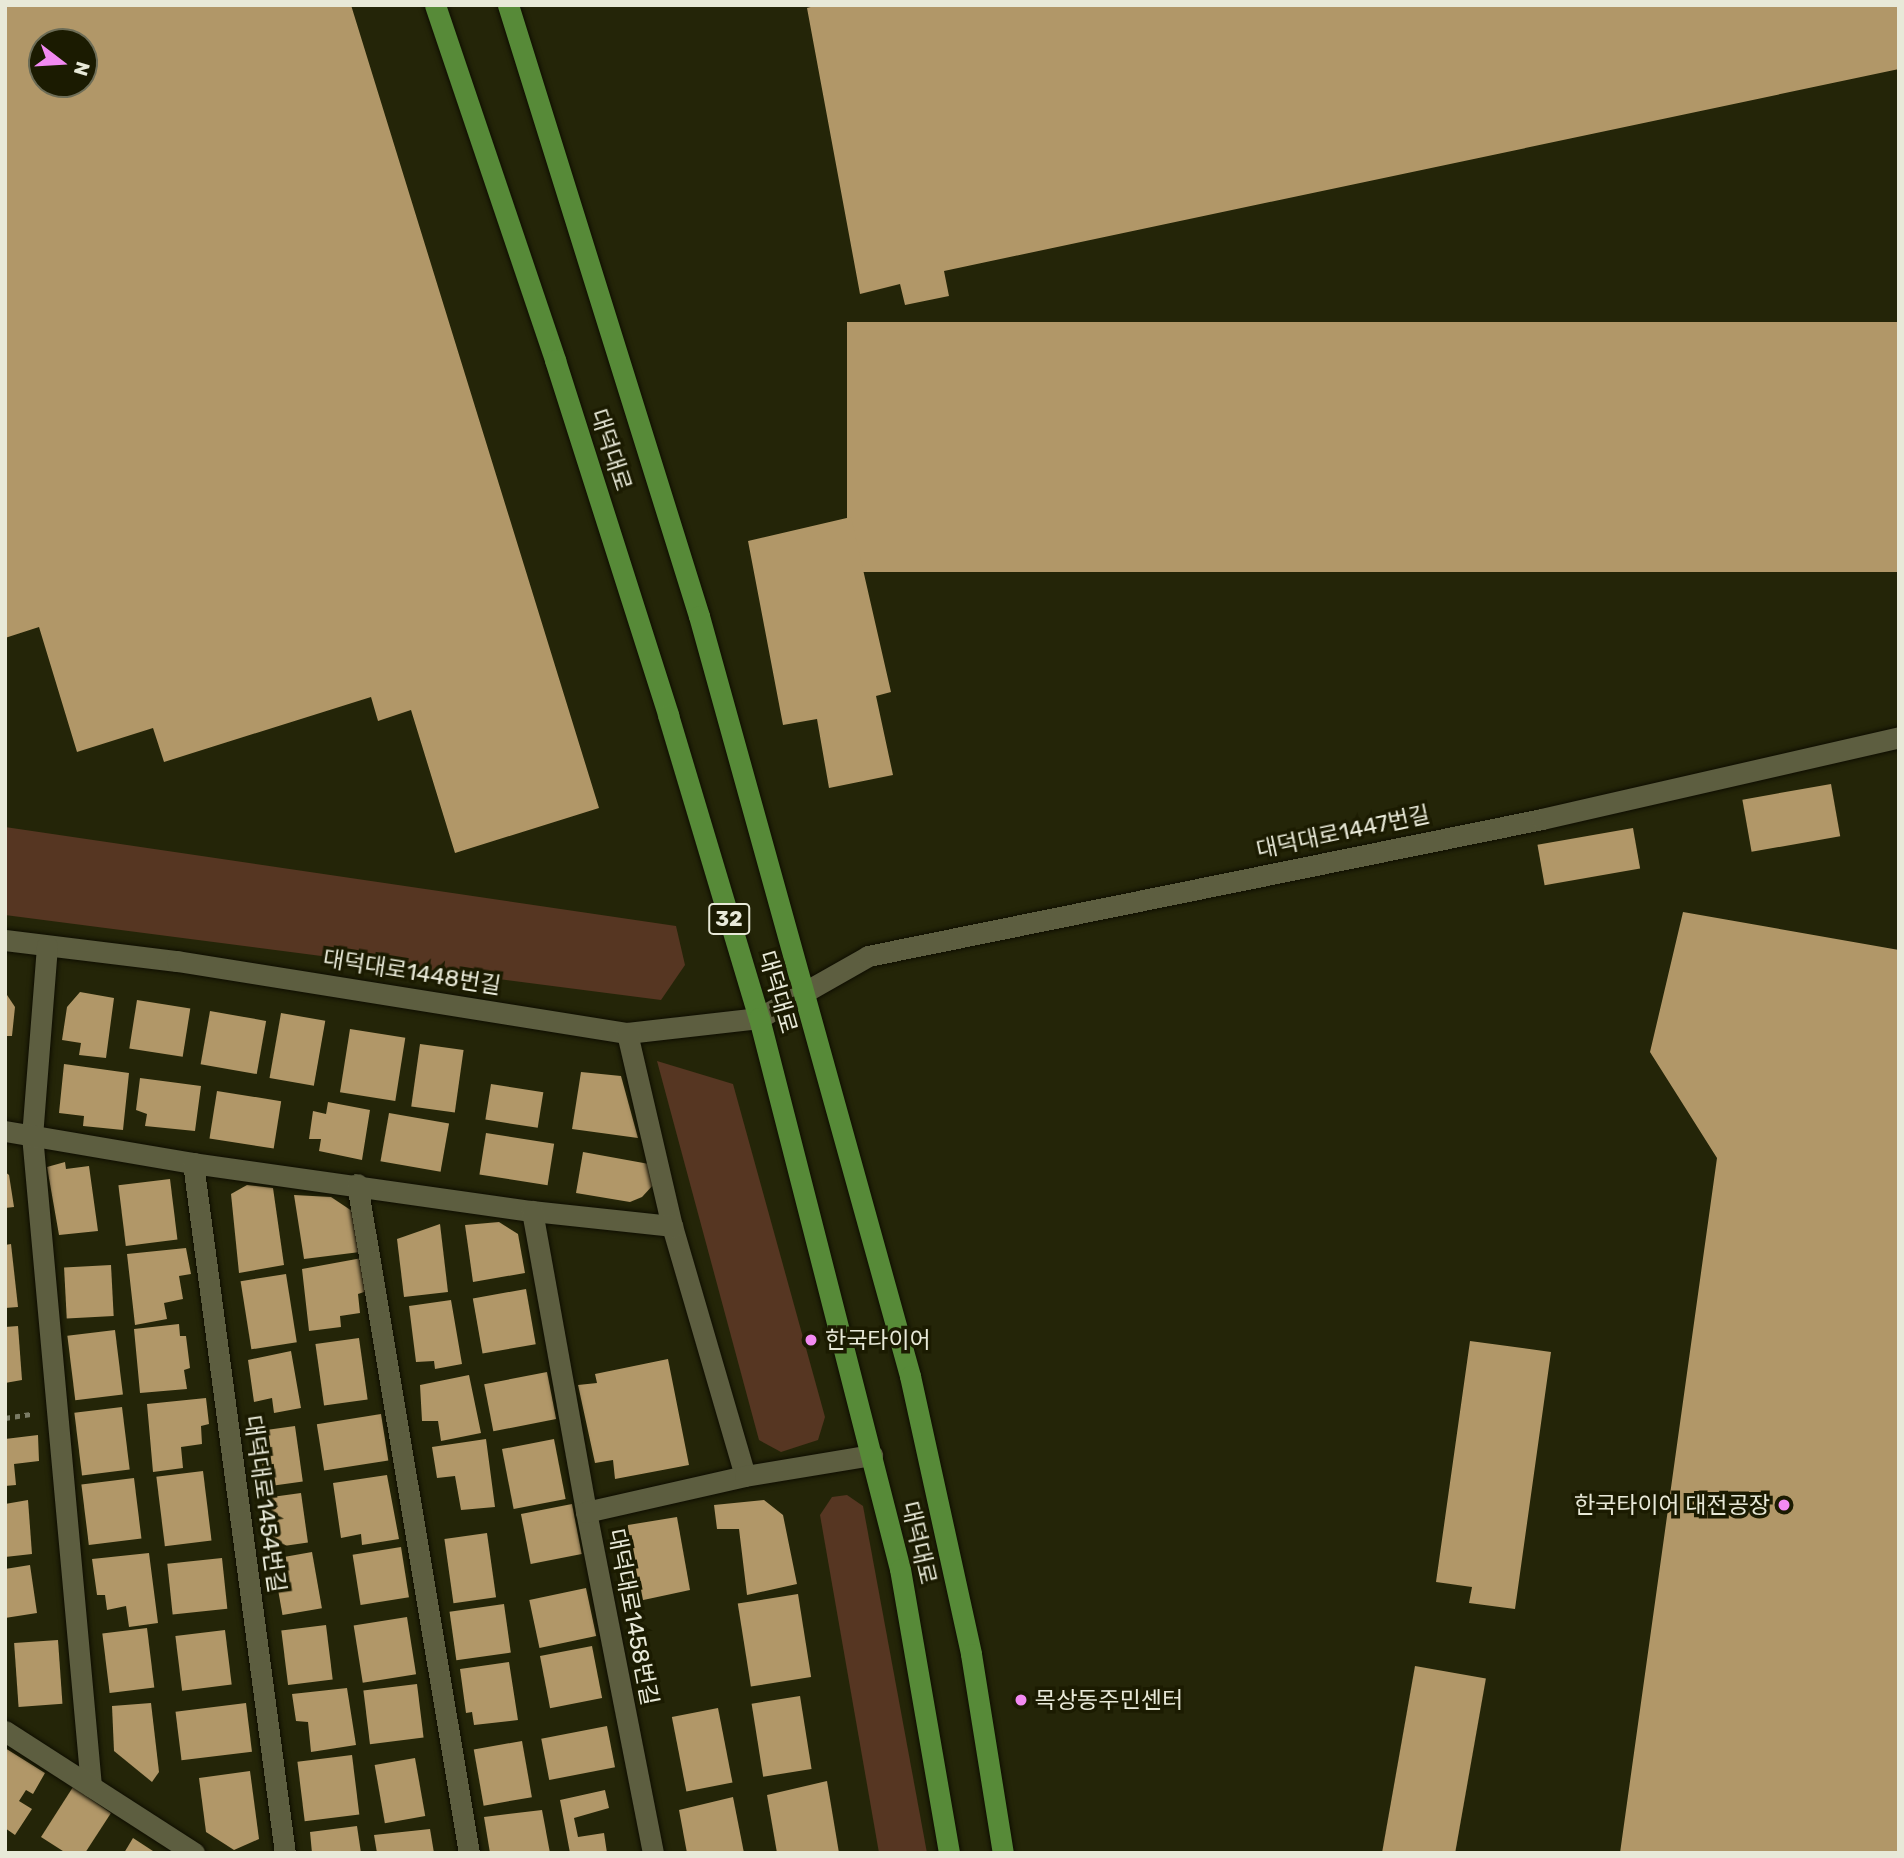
<!DOCTYPE html>
<meta charset="utf-8">
<style>
body{margin:0}
#map{position:relative;width:1904px;height:1858px;overflow:hidden;background:#242508;font-family:Rubik,"Noto Sans KR",sans-serif}
div>[style]{position:absolute}
[style*='--x']{left:calc(var(--x)*1px);top:calc(var(--y)*1px);width:calc(var(--w)*1px);rotate:calc(var(--a)*1deg)}
.green>*{inset:0;background:#563622}
.building>*{inset:0;background:#b19768;transform-origin:0 0}
.path>*{height:4.5px;margin-top:-2.25px;transform-origin:0;background:repeating-linear-gradient(90deg,#7a7b64 0 5px,transparent 0 10px)}
.roads{filter:drop-shadow(0 0 2px #0e0d00) drop-shadow(0 0 2px #0e0d00)}
.minor>*{height:21px;margin:-10.5px;padding:0 10.5px;transform-origin:10.5px;border-radius:10.5px;background:#5d5e40}
.major>*{height:21px;margin:-10.5px;padding:0 10.5px;transform-origin:10.5px;border-radius:10.5px;background:#578a38}
.dots>*{width:19px;height:19px;translate:-50% -50%;box-sizing:border-box;border:4px solid #1b1b01;border-radius:50%}
span{translate:-50% -50%;white-space:nowrap;text-align:center;line-height:1.15;-webkit-text-stroke:7px #1b1b01;paint-order:stroke}
.shield-label span{padding:2px 5px;background:#1b1b01;border:2px solid;border-radius:5px;-webkit-text-stroke-width:0}
.shield-label{font-size:21px;color:#e8e9d8;font-weight:700}
.street-label{font-size:23px;color:#e8e9d8}
.poi-label{font-size:23px;color:#e8e9d8}
.left{translate:0 -50%;text-align:left}
.right{translate:-100% -50%;text-align:right}
.frame{position:absolute;inset:0;border:7px solid #e8e9d8;pointer-events:none}
.north{position:absolute;left:28px;top:28px;width:70px;height:70px;box-sizing:border-box;background:#1b1b01;border:2px solid #6d6d57;border-radius:50%;rotate:107deg;font-size:19px;font-weight:700;line-height:28px;text-align:center;color:#e8e9d8}
.north::after{content:'';display:block;margin:auto;width:24px;height:32px;background:#f38af2;clip-path:polygon(50% 0,100% 100%,50% 72%,0 100%)}
</style>
<div id="map">
<div class="green">
<div style="clip-path:polygon(5px 827px,676px 926px,685px 965px,661px 1000px,5px 915px)"></div>
<div style="clip-path:polygon(657px 1061px,733px 1084px,825px 1417px,818px 1440px,781px 1452px,759px 1440px)"></div>
<div style="clip-path:polygon(847px 1495px,863px 1506px,927px 1853px,879px 1853px,820px 1515px,832px 1497px)"></div>
</div>
<div class="building">
<div style="clip-path:polygon(evenodd,5px 5px,351px 5px,599px 808px,455px 853px,411px 710px,378px 721px,371px 697px,164px 762px,153px 728px,77px 752px,39px 627px,5px 638px,5px 5px,42px 42px,84px 42px,84px 84px,42px 84px,42px 42px)"></div>
<div style="clip-path:polygon(818px 5px,1899px 5px,1899px 69px,944px 271px,949px 296px,905px 305px,900px 284px,860px 294px,807px 8px)"></div>
<div style="left:1899px;top:322px;width:250px;height:1052px;rotate:90deg"></div>
<div style="clip-path:polygon(851px 517px,891px 692px,876px 696px,893px 775px,829px 788px,817px 719px,783px 725px,748px 541px)"></div>
<div style="left:1831px;top:784px;width:53px;height:90px;rotate:80deg"></div>
<div style="left:1633px;top:828px;width:41px;height:97px;rotate:80deg"></div>
<div style="clip-path:polygon(1683px 912px,1899px 950px,1899px 1853px,1620px 1853px,1717px 1158px,1650px 1052px)"></div>
<div style="clip-path:polygon(5px 992px,15px 1007px,12px 1036px,5px 1036px)"></div>
<div style="clip-path:polygon(80px 992px,114px 998px,106px 1058px,79px 1055px,81px 1043px,62px 1040px,67px 1007px)"></div>
<div style="left:137px;top:1000px;width:54px;height:49px;rotate:9deg"></div>
<div style="left:210px;top:1011px;width:57px;height:54px;rotate:10deg"></div>
<div style="left:281px;top:1013px;width:45px;height:66px;rotate:10deg"></div>
<div style="left:350px;top:1029px;width:56px;height:64px;rotate:9deg"></div>
<div style="left:420px;top:1044px;width:44px;height:63px;rotate:8deg"></div>
<div style="clip-path:polygon(64px 1064px,129px 1073px,123px 1130px,83px 1126px,84px 1116px,59px 1113px)"></div>
<div style="clip-path:polygon(581px 1072px,621px 1076px,638px 1138px,572px 1129px)"></div>
<div style="clip-path:polygon(140px 1078px,201px 1086px,195px 1131px,145px 1126px,147px 1114px,136px 1110px)"></div>
<div style="left:491px;top:1084px;width:53px;height:36px;rotate:9deg"></div>
<div style="left:217px;top:1091px;width:65px;height:48px;rotate:9deg"></div>
<div style="clip-path:polygon(328px 1102px,370px 1110px,362px 1160px,319px 1151px,321px 1139px,309px 1139px,313px 1111px,326px 1114px)"></div>
<div style="left:389px;top:1113px;width:61px;height:49px;rotate:10deg"></div>
<div style="left:486px;top:1133px;width:69px;height:42px;rotate:9deg"></div>
<div style="clip-path:polygon(583px 1152px,649px 1164px,654px 1184px,642px 1197px,630px 1202px,576px 1193px)"></div>
<div style="clip-path:polygon(65px 1162px,66px 1169px,89px 1166px,98px 1231px,59px 1235px,47px 1167px)"></div>
<div style="clip-path:polygon(5px 1172px,9px 1175px,14px 1207px,5px 1208px)"></div>
<div style="left:170px;top:1179px;width:61px;height:52px;rotate:83deg"></div>
<div style="clip-path:polygon(247px 1185px,273px 1188px,284px 1265px,239px 1273px,231px 1194px)"></div>
<div style="clip-path:polygon(294px 1195px,331px 1197px,352px 1211px,360px 1252px,304px 1259px)"></div>
<div style="clip-path:polygon(499px 1222px,518px 1234px,525px 1273px,473px 1282px,465px 1225px)"></div>
<div style="clip-path:polygon(440px 1224px,448px 1292px,404px 1297px,397px 1239px)"></div>
<div style="clip-path:polygon(11px 1244px,18px 1307px,5px 1308px,5px 1245px)"></div>
<div style="clip-path:polygon(186px 1248px,191px 1274px,179px 1276px,183px 1299px,164px 1303px,167px 1319px,135px 1325px,127px 1254px)"></div>
<div style="clip-path:polygon(362px 1258px,367px 1291px,358px 1294px,360px 1313px,340px 1316px,341px 1327px,309px 1331px,302px 1269px)"></div>
<div style="left:111px;top:1265px;width:51px;height:47px;rotate:87deg"></div>
<div style="left:286px;top:1274px;width:69px;height:46px;rotate:81deg"></div>
<div style="left:526px;top:1289px;width:56px;height:54px;rotate:80deg"></div>
<div style="clip-path:polygon(451px 1300px,462px 1364px,435px 1369px,434px 1361px,416px 1362px,409px 1306px)"></div>
<div style="clip-path:polygon(179px 1324px,180px 1336px,186px 1336px,190px 1368px,184px 1370px,187px 1389px,140px 1393px,134px 1329px)"></div>
<div style="clip-path:polygon(18px 1326px,22px 1380px,5px 1383px,5px 1327px)"></div>
<div style="left:115px;top:1330px;width:65px;height:48px;rotate:83deg"></div>
<div style="left:359px;top:1338px;width:62px;height:44px;rotate:82deg"></div>
<div style="clip-path:polygon(1470px 1341px,1551px 1352px,1515px 1609px,1469px 1603px,1472px 1587px,1436px 1582px)"></div>
<div style="clip-path:polygon(291px 1351px,301px 1408px,274px 1413px,272px 1398px,254px 1402px,248px 1360px)"></div>
<div style="clip-path:polygon(668px 1359px,689px 1465px,615px 1479px,613px 1460px,595px 1463px,578px 1385px,597px 1383px,595px 1374px)"></div>
<div style="left:547px;top:1372px;width:48px;height:64px;rotate:79deg"></div>
<div style="clip-path:polygon(469px 1375px,481px 1433px,441px 1441px,438px 1421px,422px 1421px,420px 1385px)"></div>
<div style="clip-path:polygon(206px 1398px,209px 1424px,201px 1426px,202px 1444px,181px 1447px,183px 1468px,153px 1472px,147px 1404px)"></div>
<div style="left:122px;top:1407px;width:63px;height:48px;rotate:83deg"></div>
<div style="left:381px;top:1414px;width:47px;height:65px;rotate:81deg"></div>
<div style="left:295px;top:1426px;width:56px;height:38px;rotate:82deg"></div>
<div style="clip-path:polygon(38px 1435px,39px 1461px,14px 1464px,16px 1485px,5px 1486px,5px 1439px)"></div>
<div style="clip-path:polygon(486px 1439px,495px 1507px,461px 1510px,455px 1476px,437px 1478px,432px 1447px)"></div>
<div style="left:554px;top:1439px;width:61px;height:53px;rotate:79deg"></div>
<div style="left:203px;top:1471px;width:70px;height:47px;rotate:83deg"></div>
<div style="clip-path:polygon(387px 1475px,399px 1539px,362px 1545px,361px 1534px,341px 1538px,333px 1483px)"></div>
<div style="left:134px;top:1478px;width:61px;height:53px;rotate:83deg"></div>
<div style="left:301px;top:1493px;width:50px;height:35px;rotate:82deg"></div>
<div style="clip-path:polygon(28px 1500px,32px 1554px,5px 1557px,5px 1504px)"></div>
<div style="clip-path:polygon(764px 1500px,783px 1515px,797px 1584px,747px 1595px,739px 1529px,717px 1529px,714px 1505px)"></div>
<div style="left:572px;top:1504px;width:51px;height:52px;rotate:79deg"></div>
<div style="clip-path:polygon(677px 1517px,690px 1590px,634px 1602px,621px 1545px,628px 1525px)"></div>
<div style="left:487px;top:1533px;width:65px;height:43px;rotate:82deg"></div>
<div style="left:401px;top:1547px;width:51px;height:49px;rotate:81deg"></div>
<div style="left:312px;top:1552px;width:57px;height:40px;rotate:80deg"></div>
<div style="clip-path:polygon(149px 1553px,158px 1623px,129px 1627px,126px 1606px,107px 1610px,105px 1595px,97px 1595px,92px 1559px)"></div>
<div style="left:222px;top:1558px;width:51px;height:55px;rotate:84deg"></div>
<div style="clip-path:polygon(30px 1565px,37px 1613px,5px 1618px,5px 1569px)"></div>
<div style="left:586px;top:1588px;width:49px;height:58px;rotate:78deg"></div>
<div style="left:798px;top:1594px;width:84px;height:61px;rotate:81deg"></div>
<div style="left:504px;top:1604px;width:49px;height:55px;rotate:82deg"></div>
<div style="left:407px;top:1617px;width:58px;height:54px;rotate:81deg"></div>
<div style="left:326px;top:1625px;width:55px;height:45px;rotate:83deg"></div>
<div style="left:147px;top:1628px;width:60px;height:45px;rotate:83deg"></div>
<div style="left:225px;top:1630px;width:55px;height:50px;rotate:83deg"></div>
<div style="left:58px;top:1640px;width:64px;height:44px;rotate:86deg"></div>
<div style="left:592px;top:1646px;width:53px;height:53px;rotate:79deg"></div>
<div style="clip-path:polygon(509px 1662px,518px 1720px,474px 1725px,472px 1712px,466px 1713px,460px 1669px)"></div>
<div style="left:1415px;top:1666px;width:72px;height:190px;rotate:10deg"></div>
<div style="left:417px;top:1684px;width:54px;height:54px;rotate:83deg"></div>
<div style="clip-path:polygon(347px 1688px,356px 1745px,311px 1752px,308px 1722px,296px 1721px,292px 1694px)"></div>
<div style="left:800px;top:1696px;width:74px;height:49px;rotate:81deg"></div>
<div style="clip-path:polygon(151px 1703px,159px 1772px,152px 1782px,114px 1751px,112px 1706px)"></div>
<div style="left:246px;top:1703px;width:49px;height:71px;rotate:83deg"></div>
<div style="left:718px;top:1708px;width:76px;height:47px;rotate:79deg"></div>
<div style="left:607px;top:1726px;width:42px;height:67px;rotate:79deg"></div>
<div style="left:522px;top:1741px;width:57px;height:49px;rotate:80deg"></div>
<div style="clip-path:polygon(5px 1748px,45px 1773px,33px 1794px,26px 1790px,19px 1801px,32px 1809px,15px 1835px,5px 1828px)"></div>
<div style="left:352px;top:1755px;width:60px;height:55px;rotate:83deg"></div>
<div style="left:415px;top:1758px;width:59px;height:41px;rotate:80deg"></div>
<div style="clip-path:polygon(250px 1771px,259px 1839px,234px 1850px,206px 1832px,199px 1778px)"></div>
<div style="clip-path:polygon(827px 1781px,839px 1853px,777px 1853px,767px 1795px)"></div>
<div style="clip-path:polygon(73px 1787px,111px 1813px,85px 1853px,66px 1853px,41px 1837px)"></div>
<div style="clip-path:polygon(605px 1790px,609px 1808px,574px 1818px,578px 1837px,604px 1833px,607px 1853px,570px 1853px,560px 1800px)"></div>
<div style="clip-path:polygon(733px 1797px,744px 1853px,687px 1853px,679px 1810px)"></div>
<div style="clip-path:polygon(542px 1810px,550px 1853px,490px 1853px,484px 1817px)"></div>
<div style="clip-path:polygon(357px 1826px,361px 1853px,312px 1853px,310px 1832px)"></div>
<div style="clip-path:polygon(430px 1829px,434px 1853px,377px 1853px,374px 1835px)"></div>
<div style="clip-path:polygon(133px 1838px,156px 1853px,124px 1853px)"></div>
</div>
<div class="path">
<div style="--x:5;--y:1418;--w:26;--a:-9"></div>
</div>
<div class="roads">
<div class="minor">
<div style="--x:5;--y:940;--w:173;--a:7"></div>
<div style="--x:177;--y:961;--w:456;--a:9.1"></div>
<div style="--x:627;--y:1033;--w:133;--a:-6.5"></div>
<div style="--x:759;--y:1018;--w:125;--a:-29.6"></div>
<div style="--x:868;--y:956;--w:688;--a:-11.49"></div>
<div style="--x:1542;--y:819;--w:366;--a:-12.9"></div>
<div style="--x:47;--y:946;--w:190;--a:94.5"></div>
<div style="--x:32;--y:1135;--w:654;--a:84.82"></div>
<div style="--x:627;--y:1033;--w:198;--a:76.9"></div>
<div style="--x:672;--y:1226;--w:260;--a:73.7"></div>
<div style="--x:5;--y:1131;--w:191;--a:9.7"></div>
<div style="--x:193;--y:1163;--w:342;--a:8.1"></div>
<div style="--x:532;--y:1211;--w:141;--a:6.1"></div>
<div style="--x:193;--y:1163;--w:696;--a:82.41"></div>
<div style="--x:357;--y:1184;--w:678;--a:80.5"></div>
<div style="--x:532;--y:1211;--w:306;--a:79.8"></div>
<div style="--x:5;--y:1731;--w:225;--a:32.8"></div>
<div style="--x:653;--y:1853;--w:348;--a:-101.1"></div>
<div style="--x:586;--y:1512;--w:163;--a:-12.8"></div>
<div style="--x:745;--y:1476;--w:129;--a:-9.4"></div>
</div>
<div class="major">
<div style="--x:435;--y:5;--w:375;--a:71.3"></div>
<div style="--x:555;--y:360;--w:373;--a:72.3"></div>
<div style="--x:668;--y:715;--w:316;--a:73.3"></div>
<div style="--x:759;--y:1018;--w:569;--a:75.65"></div>
<div style="--x:900;--y:1569;--w:288;--a:80.2"></div>
<div style="--x:508;--y:5;--w:640;--a:72.64"></div>
<div style="--x:699;--y:616;--w:789;--a:74.48"></div>
<div style="--x:910;--y:1376;--w:285;--a:77.6"></div>
<div style="--x:971;--y:1654;--w:202;--a:80.9"></div>
</div>
</div>
<div class="dots">
<div style="left:811px;top:1340px;background:#f38af2"></div>
<div style="left:1784px;top:1505px;background:#f38af2"></div>
<div style="left:1021px;top:1700px;background:#f38af2"></div>
</div>
<div class="shield-label">
<span style="left:729px;top:919px">32</span>
</div>
<div class="street-label">
<span style="left:611px;top:450px;rotate:72deg">대덕대로</span>
<span style="left:1343px;top:832px;rotate:-12deg">대덕대로1447번길</span>
<span style="left:412px;top:972px;rotate:9deg">대덕대로1448번길</span>
<span style="left:778px;top:992px;rotate:74deg">대덕대로</span>
<span style="left:265px;top:1504px;rotate:82deg">대덕대로1454번길</span>
<span style="left:919px;top:1543px;rotate:77deg">대덕대로</span>
<span style="left:633px;top:1617px;rotate:79deg">대덕대로1458번길</span>
</div>
<div class="poi-label">
<span class="left" style="left:825px;top:1340px">한국타이어</span>
<span class="right" style="left:1770px;top:1505px">한국타이어 대전공장</span>
<span class="left" style="left:1035px;top:1700px">목상동주민센터</span>
</div>
<div class="frame"></div>
<div class="north">N</div>
</div>
